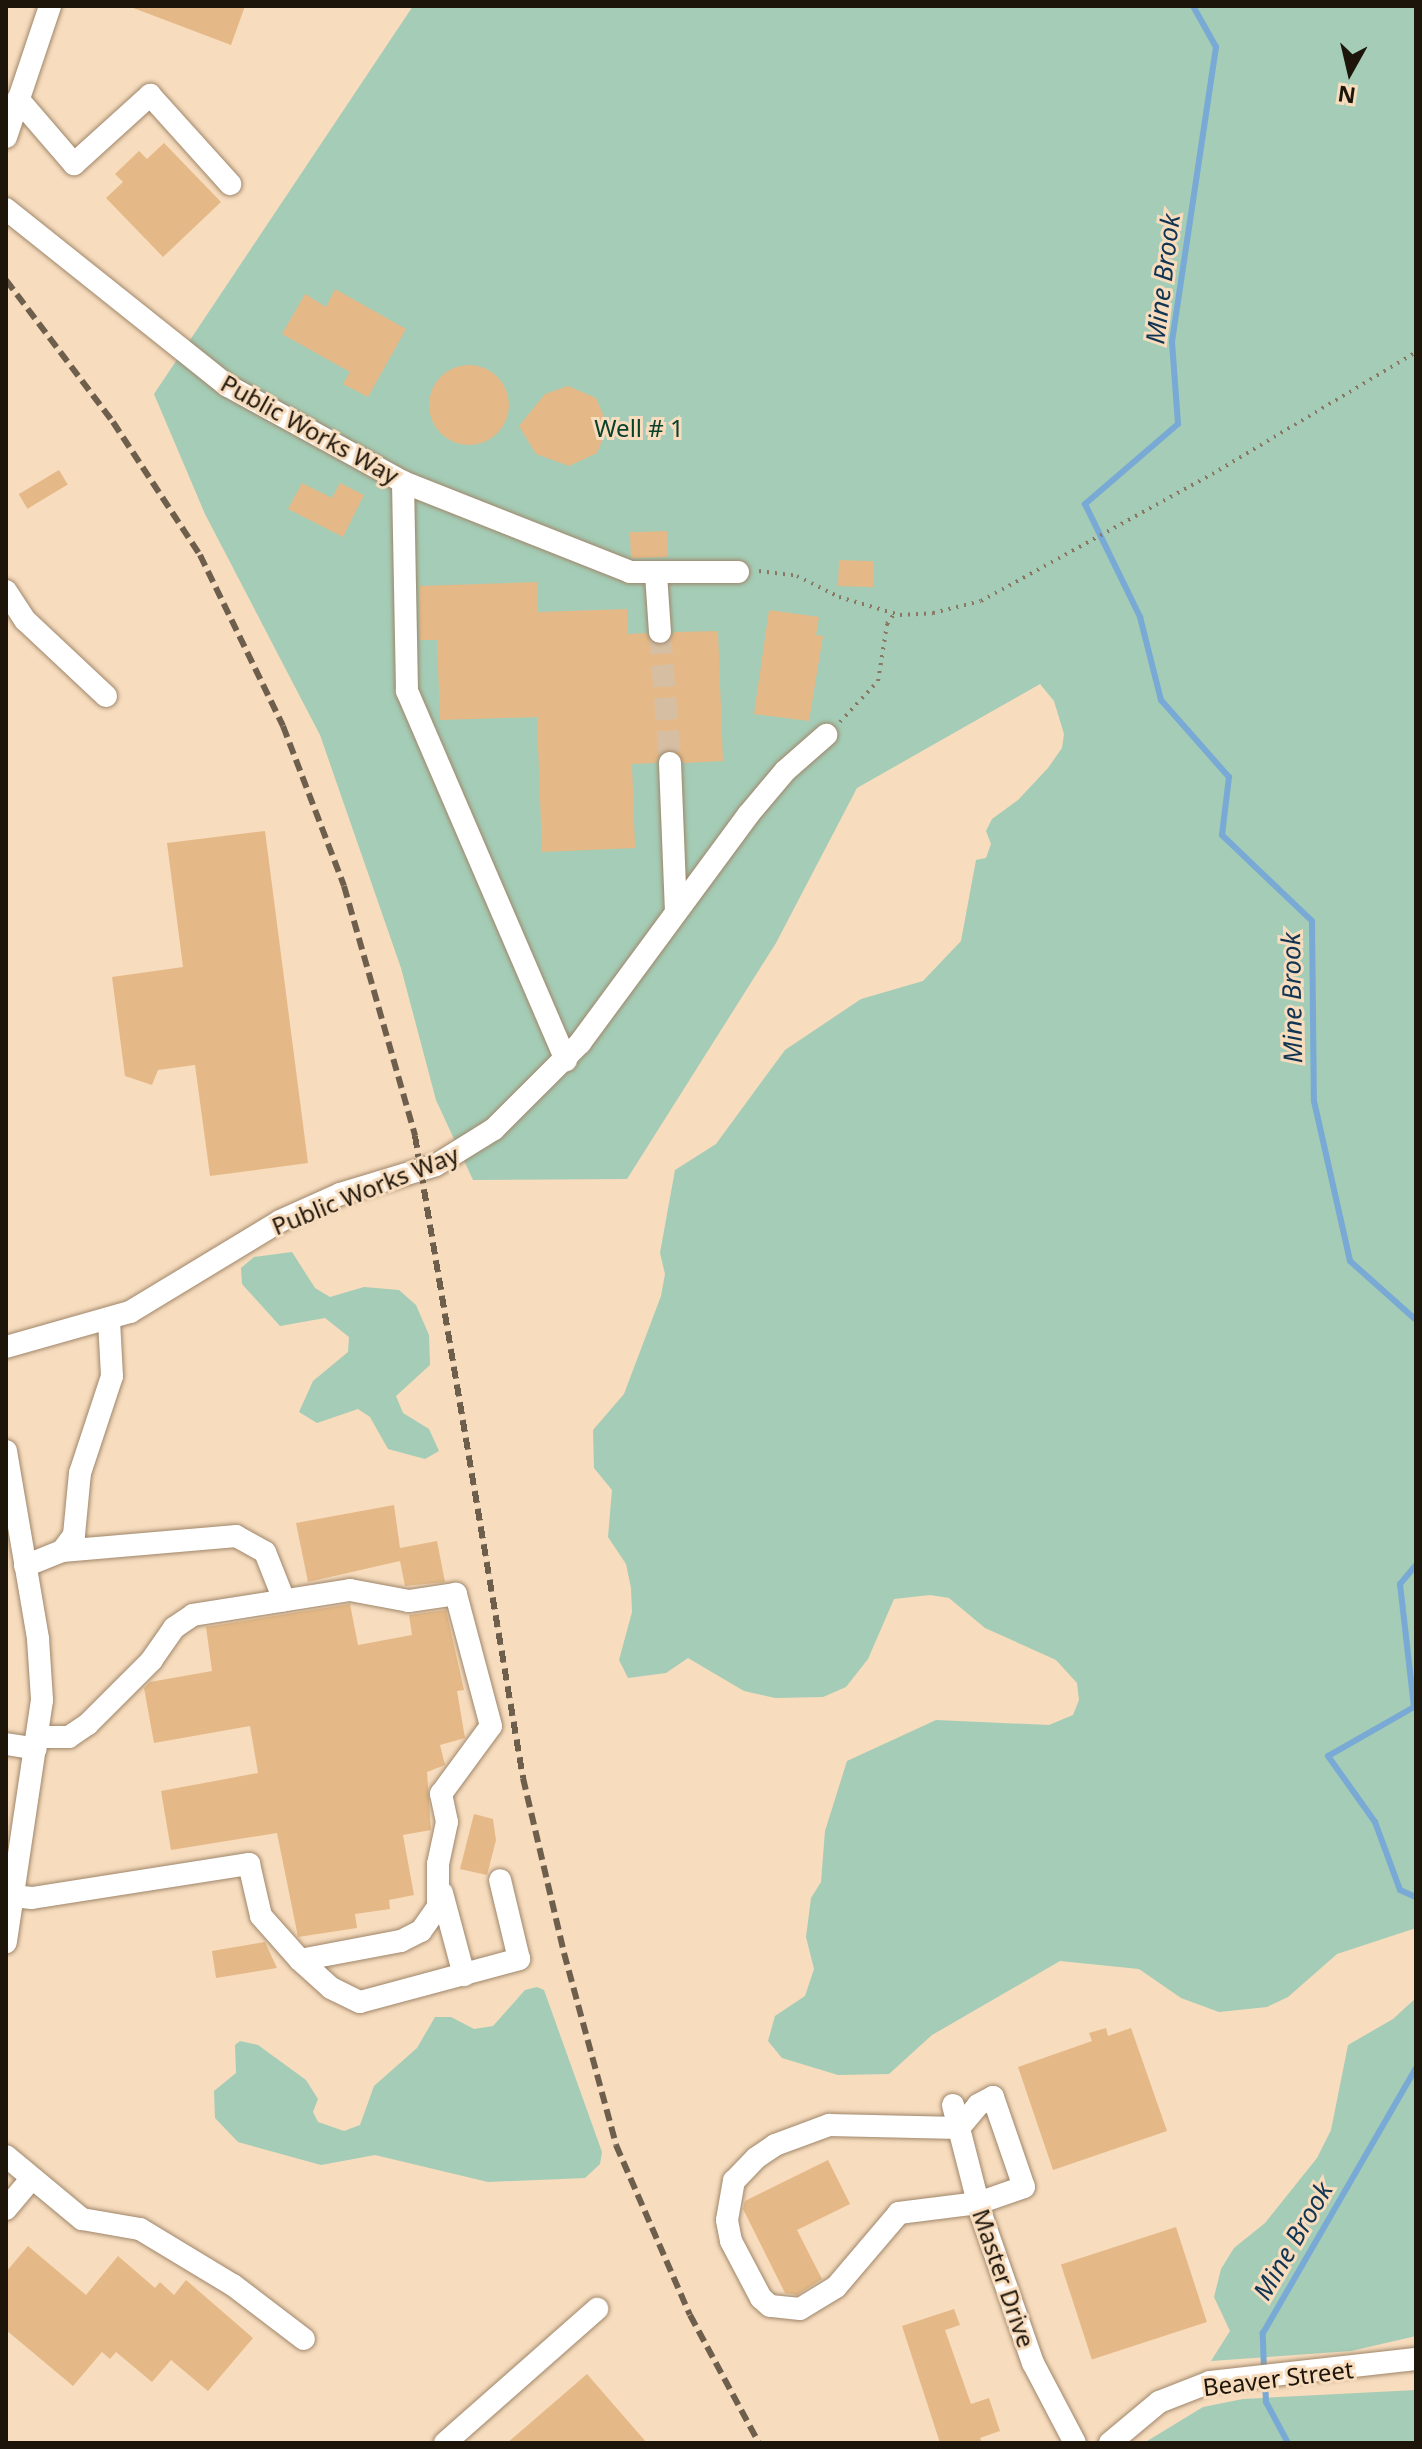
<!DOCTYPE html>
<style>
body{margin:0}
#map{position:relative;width:1422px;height:2449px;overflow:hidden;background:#f7dcbe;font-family:"Noto Sans",sans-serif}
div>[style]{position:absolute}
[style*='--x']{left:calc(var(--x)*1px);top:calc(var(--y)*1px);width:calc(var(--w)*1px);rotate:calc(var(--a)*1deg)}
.green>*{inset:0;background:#a4ccb6}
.stream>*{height:6px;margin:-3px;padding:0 3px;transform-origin:3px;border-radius:3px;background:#79a9d5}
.building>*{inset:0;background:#e5b987;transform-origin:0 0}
.round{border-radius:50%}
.minor-tunnel>*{height:22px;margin-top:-11px;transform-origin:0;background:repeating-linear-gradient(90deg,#d6bea3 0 22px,transparent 0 33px)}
.path>*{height:4px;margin-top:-2px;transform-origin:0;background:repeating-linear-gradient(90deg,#897763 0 2px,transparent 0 8px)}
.roads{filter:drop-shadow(0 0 2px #9f866a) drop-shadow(0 0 2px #9f866a)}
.minor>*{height:22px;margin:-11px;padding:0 11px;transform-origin:11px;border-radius:11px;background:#fff}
.rail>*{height:6px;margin-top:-3px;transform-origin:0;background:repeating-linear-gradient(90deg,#6e5e4c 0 12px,transparent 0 18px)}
span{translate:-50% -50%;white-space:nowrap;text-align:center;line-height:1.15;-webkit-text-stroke:6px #f7dcbe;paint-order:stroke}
.park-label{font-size:24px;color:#0a402a}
.street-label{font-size:24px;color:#1e150a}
.water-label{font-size:26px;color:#103452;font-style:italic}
.frame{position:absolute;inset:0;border:8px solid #1e150a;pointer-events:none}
.north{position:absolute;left:1310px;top:32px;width:80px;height:80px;-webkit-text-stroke:6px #f7dcbe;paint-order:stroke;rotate:188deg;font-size:22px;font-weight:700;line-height:32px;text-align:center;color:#1e150a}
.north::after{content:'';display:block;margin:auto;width:28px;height:36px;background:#1e150a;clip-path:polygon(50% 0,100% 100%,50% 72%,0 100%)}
</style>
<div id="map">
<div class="green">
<div style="clip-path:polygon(413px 6px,1416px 6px,1416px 1928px,1337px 1954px,1288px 1997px,1267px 2007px,1219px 2012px,1181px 1998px,1139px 1969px,1060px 1961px,932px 2035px,889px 2074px,838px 2075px,782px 2058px,768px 2041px,775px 2016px,805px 1996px,814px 1969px,806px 1937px,811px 1898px,821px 1882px,825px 1831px,847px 1761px,936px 1720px,1049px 1725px,1073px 1715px,1079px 1700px,1077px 1683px,1056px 1660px,985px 1628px,949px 1598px,930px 1595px,894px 1599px,868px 1659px,846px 1687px,823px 1697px,775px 1698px,744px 1691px,688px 1658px,666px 1673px,628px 1678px,619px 1660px,632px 1612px,631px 1588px,626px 1564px,608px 1537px,612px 1490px,594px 1468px,593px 1430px,624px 1394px,661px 1296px,665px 1274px,660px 1253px,675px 1170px,716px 1144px,785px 1050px,861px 999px,923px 981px,961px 941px,976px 860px,986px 858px,991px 844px,986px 831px,992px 819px,1018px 800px,1048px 768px,1062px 748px,1064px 734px,1054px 701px,1040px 684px,857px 788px,776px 943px,627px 1179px,473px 1180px,436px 1100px,401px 968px,320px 735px,205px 514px,154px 394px)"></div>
<div style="clip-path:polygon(292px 1252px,315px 1288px,330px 1297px,364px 1287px,399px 1290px,416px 1305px,429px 1335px,430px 1365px,396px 1396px,403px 1413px,429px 1429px,439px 1451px,425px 1459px,388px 1449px,370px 1417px,358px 1409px,317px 1423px,299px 1412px,313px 1381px,348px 1352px,349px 1337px,325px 1318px,280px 1326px,242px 1284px,241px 1268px,254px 1257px)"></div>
<div style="clip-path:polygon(537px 1987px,544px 1990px,602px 2152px,600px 2164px,585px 2178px,488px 2182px,375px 2155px,321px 2165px,238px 2142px,215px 2118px,214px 2091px,236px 2073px,235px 2045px,240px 2041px,258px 2045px,306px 2080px,318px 2099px,313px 2112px,318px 2122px,344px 2131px,360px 2125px,374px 2086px,417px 2048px,435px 2017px,451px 2017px,474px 2029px,493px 2026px,525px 1990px)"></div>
<div style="clip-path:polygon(1416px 1998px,1416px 2336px,1351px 2351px,1211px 2361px,1230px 2331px,1214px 2297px,1221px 2269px,1234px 2248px,1265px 2223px,1317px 2158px,1331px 2130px,1348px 2045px,1393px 2019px)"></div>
<div style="clip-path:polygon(1416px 2390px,1416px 2443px,1144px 2443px,1203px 2407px,1243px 2399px)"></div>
</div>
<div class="stream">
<div style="--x:1193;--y:6;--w:47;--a:60.7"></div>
<div style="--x:1216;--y:47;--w:298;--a:98.5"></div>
<div style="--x:1172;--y:342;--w:82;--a:85.8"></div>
<div style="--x:1178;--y:424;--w:123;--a:139.3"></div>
<div style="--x:1085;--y:504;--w:126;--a:64"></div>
<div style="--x:1140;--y:617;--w:86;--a:75.8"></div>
<div style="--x:1161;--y:700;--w:103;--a:48.6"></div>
<div style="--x:1229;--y:777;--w:58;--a:96.9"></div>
<div style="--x:1222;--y:835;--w:124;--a:43.7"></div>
<div style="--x:1312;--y:921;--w:180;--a:89.4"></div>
<div style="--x:1314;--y:1101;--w:164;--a:77.3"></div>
<div style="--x:1350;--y:1261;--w:89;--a:41.8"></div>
<div style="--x:1416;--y:1565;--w:25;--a:130"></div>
<div style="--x:1400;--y:1584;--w:124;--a:83.5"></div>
<div style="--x:1414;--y:1707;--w:99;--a:150.3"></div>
<div style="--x:1328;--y:1756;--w:81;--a:54.5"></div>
<div style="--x:1375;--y:1822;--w:72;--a:69.8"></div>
<div style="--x:1400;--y:1890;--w:17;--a:24"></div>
<div style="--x:1264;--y:2371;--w:38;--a:-92"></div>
<div style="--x:1263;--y:2333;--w:306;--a:-60"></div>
<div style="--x:1265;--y:2382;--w:20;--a:87"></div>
<div style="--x:1266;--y:2402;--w:47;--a:61.8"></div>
</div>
<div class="building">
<div style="clip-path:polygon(128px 6px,245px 6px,231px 45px)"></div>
<div style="clip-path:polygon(164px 143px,221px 202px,163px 257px,106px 198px,123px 182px,115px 174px,139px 151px,147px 159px)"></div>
<div style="clip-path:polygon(335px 289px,406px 329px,368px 397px,343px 384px,350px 372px,282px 334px,305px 294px,326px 307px)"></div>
<div class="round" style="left:429px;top:365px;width:80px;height:80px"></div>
<div style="clip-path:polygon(568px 386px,596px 398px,608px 426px,597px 453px,569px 466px,536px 454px,519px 426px,545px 394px)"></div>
<div style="left:59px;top:470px;width:17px;height:47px;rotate:59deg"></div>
<div style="clip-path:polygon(302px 483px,332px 498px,340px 483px,364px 495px,343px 537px,288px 509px)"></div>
<div style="left:667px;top:531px;width:26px;height:37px;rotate:88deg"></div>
<div style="left:839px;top:560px;width:35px;height:26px;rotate:2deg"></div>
<div style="clip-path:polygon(537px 582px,538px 612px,627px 609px,628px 634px,646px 633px,655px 645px,668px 643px,674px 632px,718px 631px,723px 761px,684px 763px,670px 749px,662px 752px,656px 763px,632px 764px,635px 848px,542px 852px,537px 717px,440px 720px,437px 640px,420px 640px,419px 586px)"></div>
<div style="clip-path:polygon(769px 610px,819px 617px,816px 635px,823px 636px,809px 721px,754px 714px)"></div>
<div style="clip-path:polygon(265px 831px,308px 1163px,210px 1176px,195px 1065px,158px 1070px,152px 1085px,125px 1076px,112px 977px,183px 967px,167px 843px)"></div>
<div style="clip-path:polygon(394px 1505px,400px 1548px,437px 1541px,445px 1582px,405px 1586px,400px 1561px,308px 1582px,296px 1523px)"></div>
<div style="clip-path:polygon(350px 1604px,358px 1645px,412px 1635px,409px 1615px,446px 1610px,464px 1690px,457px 1691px,465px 1738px,440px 1745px,445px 1765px,427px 1772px,431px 1830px,403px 1835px,414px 1895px,389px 1900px,390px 1909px,355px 1914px,357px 1928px,298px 1937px,277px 1833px,171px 1850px,161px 1791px,258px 1773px,250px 1726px,154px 1743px,144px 1688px,150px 1682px,212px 1671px,206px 1627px)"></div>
<div style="clip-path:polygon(474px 1814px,493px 1819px,496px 1840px,487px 1875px,460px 1869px)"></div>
<div style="clip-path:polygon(265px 1942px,277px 1968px,216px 1978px,212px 1951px)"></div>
<div style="clip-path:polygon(1106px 2028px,1108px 2036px,1131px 2028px,1167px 2131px,1053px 2170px,1018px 2067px,1092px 2041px,1089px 2033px)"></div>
<div style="clip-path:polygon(828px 2160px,850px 2204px,797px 2230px,822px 2279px,797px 2295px,785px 2293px,743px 2209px,745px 2201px)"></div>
<div style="left:1176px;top:2227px;width:100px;height:121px;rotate:72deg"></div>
<div style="clip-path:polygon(28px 2246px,86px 2295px,118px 2256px,155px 2288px,160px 2282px,174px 2295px,186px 2280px,253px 2338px,208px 2391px,171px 2360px,152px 2382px,116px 2352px,110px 2359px,102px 2352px,73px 2386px,6px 2330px,6px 2272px)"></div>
<div style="clip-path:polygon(954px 2309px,960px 2325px,945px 2330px,971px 2404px,989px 2398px,1000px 2431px,980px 2438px,982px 2443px,940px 2443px,902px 2326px)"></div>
<div style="clip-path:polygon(587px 2374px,647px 2443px,507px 2443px)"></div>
</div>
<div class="minor-tunnel">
<div style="--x:660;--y:632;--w:131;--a:85.6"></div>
</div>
<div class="path">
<div style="--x:759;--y:571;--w:38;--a:7"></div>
<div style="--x:797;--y:576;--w:47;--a:26.6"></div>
<div style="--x:839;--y:597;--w:64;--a:16.4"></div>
<div style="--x:900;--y:615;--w:33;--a:-3"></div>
<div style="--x:933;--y:613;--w:49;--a:-14"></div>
<div style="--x:981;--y:601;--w:272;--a:-28.8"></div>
<div style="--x:1219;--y:470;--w:230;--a:-30.9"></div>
<div style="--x:840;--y:722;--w:56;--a:-47.2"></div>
<div style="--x:878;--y:681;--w:58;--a:-81"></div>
<div style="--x:887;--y:624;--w:12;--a:-55"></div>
</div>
<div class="roads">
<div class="minor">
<div style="--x:18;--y:99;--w:86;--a:49.3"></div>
<div style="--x:74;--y:164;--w:103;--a:-42.2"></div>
<div style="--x:150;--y:95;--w:120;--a:48"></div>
<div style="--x:6;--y:137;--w:138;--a:-71.4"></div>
<div style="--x:6;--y:209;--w:284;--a:38.6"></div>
<div style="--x:228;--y:386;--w:200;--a:28.7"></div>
<div style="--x:403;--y:482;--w:244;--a:21.6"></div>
<div style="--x:630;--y:572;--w:108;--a:0"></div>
<div style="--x:403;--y:482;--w:209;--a:88.9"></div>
<div style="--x:407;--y:691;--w:402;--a:66.7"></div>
<div style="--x:656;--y:574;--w:58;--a:86.1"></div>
<div style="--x:6;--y:591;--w:35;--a:57"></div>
<div style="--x:25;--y:620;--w:111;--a:43.2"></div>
<div style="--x:670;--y:763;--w:148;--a:87.7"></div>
<div style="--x:6;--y:1347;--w:129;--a:-15.8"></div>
<div style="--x:130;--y:1312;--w:175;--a:-31.2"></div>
<div style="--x:280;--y:1221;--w:66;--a:-24.2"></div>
<div style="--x:340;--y:1194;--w:100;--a:-16.8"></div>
<div style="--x:436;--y:1165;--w:68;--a:-31.8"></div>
<div style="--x:494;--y:1129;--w:122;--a:-45"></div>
<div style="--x:580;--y:1043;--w:283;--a:-53.6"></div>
<div style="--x:748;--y:815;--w:57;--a:-49.9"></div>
<div style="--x:785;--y:771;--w:55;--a:-41.3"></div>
<div style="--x:6;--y:1451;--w:191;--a:80.3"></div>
<div style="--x:38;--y:1639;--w:61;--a:86.2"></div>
<div style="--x:42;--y:1700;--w:245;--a:98.5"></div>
<div style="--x:62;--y:1551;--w:175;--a:-4.9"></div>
<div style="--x:236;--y:1536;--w:33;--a:29"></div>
<div style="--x:265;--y:1552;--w:52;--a:68.4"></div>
<div style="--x:25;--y:1566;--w:40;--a:-22"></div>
<div style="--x:62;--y:1551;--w:20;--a:-53"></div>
<div style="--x:74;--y:1535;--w:62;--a:-84.5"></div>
<div style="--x:80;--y:1473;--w:102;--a:-71.7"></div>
<div style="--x:112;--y:1376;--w:56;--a:-93.1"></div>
<div style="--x:6;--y:1744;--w:30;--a:9"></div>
<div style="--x:442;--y:1893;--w:85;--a:75"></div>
<div style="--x:13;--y:1896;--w:19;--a:6"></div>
<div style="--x:32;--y:1898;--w:220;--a:-8.9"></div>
<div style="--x:249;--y:1864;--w:53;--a:77"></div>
<div style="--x:261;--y:1916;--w:59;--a:48.4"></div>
<div style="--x:300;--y:1960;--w:103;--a:-10.7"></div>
<div style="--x:401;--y:1941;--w:22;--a:-27"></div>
<div style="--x:421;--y:1931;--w:29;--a:-55"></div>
<div style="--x:438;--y:1907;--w:43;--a:-90"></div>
<div style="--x:438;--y:1864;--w:43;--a:-77.9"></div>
<div style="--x:447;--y:1822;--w:29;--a:-102"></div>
<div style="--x:441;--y:1794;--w:84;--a:-53.7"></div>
<div style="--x:491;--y:1726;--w:137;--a:-104.9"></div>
<div style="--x:456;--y:1594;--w:48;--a:171.5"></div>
<div style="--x:409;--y:1601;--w:60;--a:-169.4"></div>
<div style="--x:350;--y:1590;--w:159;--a:171"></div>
<div style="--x:193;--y:1615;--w:23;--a:146"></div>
<div style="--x:174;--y:1628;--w:39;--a:125"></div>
<div style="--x:152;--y:1660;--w:91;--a:135"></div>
<div style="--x:88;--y:1724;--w:23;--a:146"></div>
<div style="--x:69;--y:1737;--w:32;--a:180"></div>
<div style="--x:300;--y:1960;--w:42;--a:42.1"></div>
<div style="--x:331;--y:1988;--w:32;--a:26"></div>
<div style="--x:360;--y:2002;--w:165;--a:-15.1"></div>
<div style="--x:519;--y:1959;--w:81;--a:-103.5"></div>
<div style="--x:993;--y:2097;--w:95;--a:71"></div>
<div style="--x:1024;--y:2187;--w:49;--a:160.8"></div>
<div style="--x:978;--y:2203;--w:80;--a:172.8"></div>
<div style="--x:899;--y:2213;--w:97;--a:130.4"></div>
<div style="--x:836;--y:2287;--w:42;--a:148.6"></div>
<div style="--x:800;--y:2309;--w:30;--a:-174"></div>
<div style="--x:770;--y:2306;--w:12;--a:-138"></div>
<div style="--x:761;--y:2298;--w:64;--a:-117.8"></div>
<div style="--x:731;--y:2241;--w:21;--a:-101"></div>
<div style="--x:727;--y:2220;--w:40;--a:-80"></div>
<div style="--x:734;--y:2181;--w:32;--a:-46"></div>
<div style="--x:756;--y:2158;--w:23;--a:-34"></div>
<div style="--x:775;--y:2145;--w:58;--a:-20.3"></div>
<div style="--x:829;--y:2125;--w:130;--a:1.3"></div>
<div style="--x:959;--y:2128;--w:30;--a:-50"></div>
<div style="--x:978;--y:2105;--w:17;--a:-28"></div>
<div style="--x:953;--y:2105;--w:113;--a:75.6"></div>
<div style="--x:981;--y:2214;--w:158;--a:70.8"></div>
<div style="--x:1033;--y:2363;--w:90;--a:62.3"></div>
<div style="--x:6;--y:2156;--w:99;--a:39.7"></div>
<div style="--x:82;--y:2219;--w:59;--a:9.8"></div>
<div style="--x:140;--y:2229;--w:109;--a:31.1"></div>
<div style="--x:233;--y:2285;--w:89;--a:37.3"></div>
<div style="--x:6;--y:2209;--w:40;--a:-50"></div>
<div style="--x:445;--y:2443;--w:203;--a:-41.4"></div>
<div style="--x:1110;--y:2443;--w:64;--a:-39.9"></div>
<div style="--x:1159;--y:2402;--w:55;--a:-21.4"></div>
<div style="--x:1210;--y:2382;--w:207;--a:-6.4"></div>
</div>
</div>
<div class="rail">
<div style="--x:6;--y:280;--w:178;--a:53"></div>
<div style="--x:113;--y:422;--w:159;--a:56.8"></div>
<div style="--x:200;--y:555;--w:190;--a:64.1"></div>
<div style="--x:283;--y:726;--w:171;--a:69.1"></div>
<div style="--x:344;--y:886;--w:260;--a:74.1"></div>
<div style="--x:415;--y:1136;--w:651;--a:80.45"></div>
<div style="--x:523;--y:1778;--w:180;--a:76.8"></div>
<div style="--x:564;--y:1953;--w:199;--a:74.8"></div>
<div style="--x:616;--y:2145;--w:185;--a:66.5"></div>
<div style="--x:690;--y:2315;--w:145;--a:61.7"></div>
</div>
<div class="park-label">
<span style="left:639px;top:428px">Well # 1</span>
</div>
<div class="street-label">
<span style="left:310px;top:429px;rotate:29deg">Public Works Way</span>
<span style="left:365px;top:1190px;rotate:-22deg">Public Works Way</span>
<span style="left:1004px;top:2278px;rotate:71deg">Master Drive</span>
<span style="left:1278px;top:2378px;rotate:-7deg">Beaver Street</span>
</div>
<div class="water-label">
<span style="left:1163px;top:279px;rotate:-83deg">Mine Brook</span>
<span style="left:1292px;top:998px;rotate:-91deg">Mine Brook</span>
<span style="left:1293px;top:2241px;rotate:-60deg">Mine Brook</span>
</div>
<div class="frame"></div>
<div class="north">N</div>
</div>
